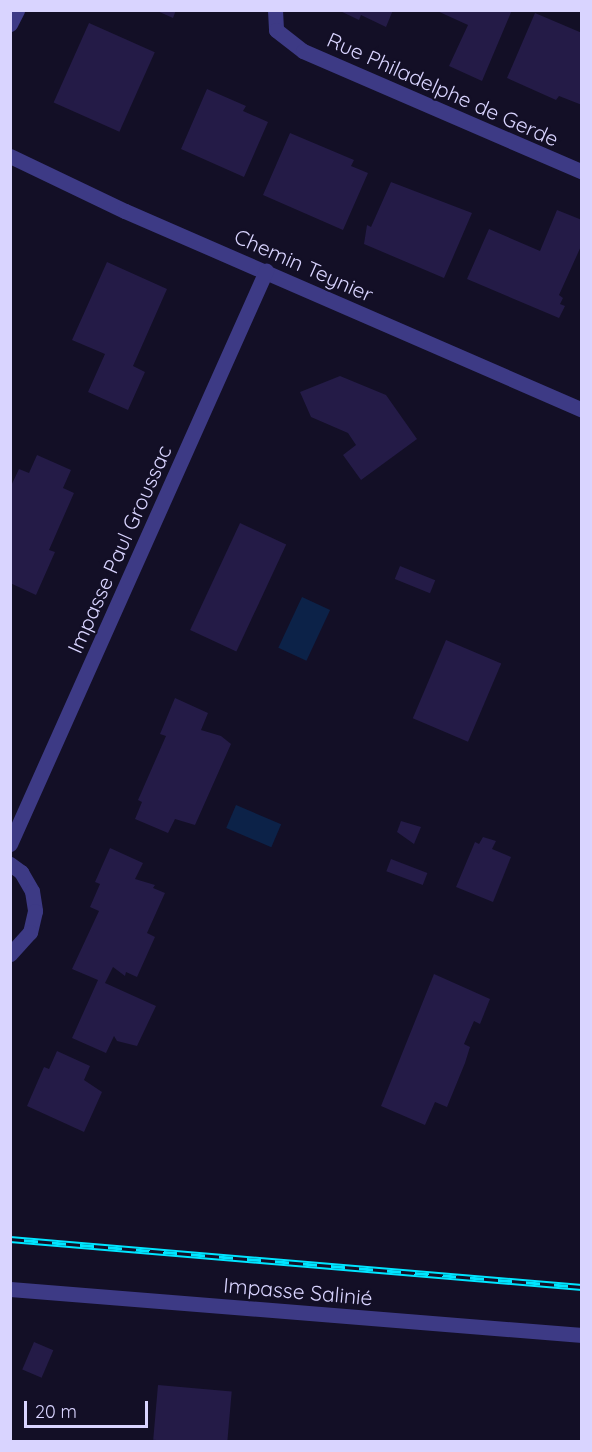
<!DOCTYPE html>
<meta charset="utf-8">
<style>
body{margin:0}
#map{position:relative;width:592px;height:1452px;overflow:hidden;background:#130f26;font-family:Quicksand,sans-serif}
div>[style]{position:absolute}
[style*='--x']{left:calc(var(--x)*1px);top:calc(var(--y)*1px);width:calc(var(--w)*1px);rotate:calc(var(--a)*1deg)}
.water>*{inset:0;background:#0c2248;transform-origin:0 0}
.building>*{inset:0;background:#241b47;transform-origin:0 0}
.street>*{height:15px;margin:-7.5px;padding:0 7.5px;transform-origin:7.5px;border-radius:7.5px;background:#3d3a85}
.rail>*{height:7px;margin-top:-3.5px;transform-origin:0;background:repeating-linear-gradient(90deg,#130f26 0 14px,#00e5ff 0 28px);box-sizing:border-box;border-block:2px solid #00e5ff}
span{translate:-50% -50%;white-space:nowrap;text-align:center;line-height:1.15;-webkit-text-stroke:4.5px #130f26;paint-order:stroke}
.street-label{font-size:21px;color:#d9d4ff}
.frame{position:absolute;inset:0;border:12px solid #d9d4ff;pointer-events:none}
.scale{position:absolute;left:24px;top:1401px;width:124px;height:27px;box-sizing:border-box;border:3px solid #d9d4ff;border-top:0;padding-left:8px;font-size:18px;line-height:21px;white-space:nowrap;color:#d9d4ff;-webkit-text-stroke:4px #130f26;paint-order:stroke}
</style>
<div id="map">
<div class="water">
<div style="left:302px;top:597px;width:31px;height:56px;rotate:25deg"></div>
<div style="left:236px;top:805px;width:49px;height:25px;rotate:23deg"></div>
</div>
<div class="building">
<div style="clip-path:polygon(155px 10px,176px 10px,173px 18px)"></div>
<div style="clip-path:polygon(338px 10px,393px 10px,386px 27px,361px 15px,359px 20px)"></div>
<div style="clip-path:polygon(435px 10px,512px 10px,482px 81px,449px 66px,468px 25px)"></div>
<div style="clip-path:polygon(535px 13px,582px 33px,582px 105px,559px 96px,556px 100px,507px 78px)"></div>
<div style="left:89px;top:23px;width:72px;height:87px;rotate:24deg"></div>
<div style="clip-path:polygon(207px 89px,246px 106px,243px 111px,268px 122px,244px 177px,181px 149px)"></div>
<div style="clip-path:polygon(290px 133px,354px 160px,351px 166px,368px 173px,343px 230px,263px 195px)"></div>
<div style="clip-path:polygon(391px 182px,472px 213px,444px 278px,364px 244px,367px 225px,371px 227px)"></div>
<div style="clip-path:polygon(557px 210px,582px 220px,582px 244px,559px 295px,563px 298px,560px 304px,565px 306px,559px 318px,467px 279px,489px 229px,540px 251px)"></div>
<div style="clip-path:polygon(107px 262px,167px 289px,133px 366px,145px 372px,128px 410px,88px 392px,105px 354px,72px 340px)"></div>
<div style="clip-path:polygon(340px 376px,386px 395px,417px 439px,361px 480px,343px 455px,356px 445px,348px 433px,311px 417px,300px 392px)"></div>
<div style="clip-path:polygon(37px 455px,71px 470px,63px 488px,74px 493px,49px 550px,55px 552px,36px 595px,10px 583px,10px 488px,19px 469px,29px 473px)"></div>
<div style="left:240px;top:523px;width:51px;height:118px;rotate:25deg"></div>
<div style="left:400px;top:566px;width:38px;height:14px;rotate:22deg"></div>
<div style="left:446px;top:640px;width:60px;height:85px;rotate:23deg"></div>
<div style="clip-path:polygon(175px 698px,208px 713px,201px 730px,221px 736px,231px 744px,195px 825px,175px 819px,168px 833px,135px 819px,142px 802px,138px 800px,166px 736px,160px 734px)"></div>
<div style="clip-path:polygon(401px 821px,421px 827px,414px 844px,397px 832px)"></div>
<div style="clip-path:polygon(483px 837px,496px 841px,492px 849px,511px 857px,493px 902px,456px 887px,475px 842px,479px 844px)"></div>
<div style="clip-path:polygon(110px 848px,143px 863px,135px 879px,155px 885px,153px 888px,165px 893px,147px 933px,155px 937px,137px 977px,126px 972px,125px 976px,113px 967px,105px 983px,156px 1006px,137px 1046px,117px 1041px,114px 1036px,106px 1053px,72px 1038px,98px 980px,72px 969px,99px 911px,90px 907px,100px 884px,95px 882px)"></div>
<div style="left:391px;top:859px;width:39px;height:13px;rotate:21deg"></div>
<div style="clip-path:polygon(434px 974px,490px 999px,480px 1024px,474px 1021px,464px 1044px,470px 1047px,465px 1063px,447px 1107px,435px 1102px,425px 1125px,381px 1106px)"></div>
<div style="clip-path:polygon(57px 1051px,90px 1066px,84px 1080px,102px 1092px,84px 1132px,27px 1106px,44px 1067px,49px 1069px)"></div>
<div style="left:34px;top:1342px;width:21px;height:30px;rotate:23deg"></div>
<div style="left:158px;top:1385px;width:74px;height:55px;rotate:5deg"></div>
</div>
<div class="street">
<div style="--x:275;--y:10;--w:20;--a:87"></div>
<div style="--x:276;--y:30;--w:34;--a:38"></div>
<div style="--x:303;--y:51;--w:304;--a:23.4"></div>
<div style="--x:10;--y:24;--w:16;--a:-63"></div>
<div style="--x:10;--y:156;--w:127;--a:25.6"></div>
<div style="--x:125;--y:211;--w:498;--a:23.5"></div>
<div style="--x:10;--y:844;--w:628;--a:-65.93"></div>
<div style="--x:10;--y:864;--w:14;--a:36"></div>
<div style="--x:21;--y:872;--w:22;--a:60"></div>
<div style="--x:32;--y:891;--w:20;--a:81"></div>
<div style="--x:35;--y:911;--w:22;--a:103"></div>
<div style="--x:30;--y:932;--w:30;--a:132"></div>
<div style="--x:10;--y:1289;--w:574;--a:4.6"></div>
</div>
<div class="rail">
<div style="--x:10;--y:1239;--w:574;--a:4.8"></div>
</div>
<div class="street-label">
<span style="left:443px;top:89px;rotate:24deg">Rue Philadelphe de Gerde</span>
<span style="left:304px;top:265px;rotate:24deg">Chemin Teynier</span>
<span style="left:119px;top:549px;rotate:-66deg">Impasse Paul Groussac</span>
<span style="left:298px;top:1291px;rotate:5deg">Impasse Salinié</span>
</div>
<div class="frame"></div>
<div class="scale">20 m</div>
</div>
